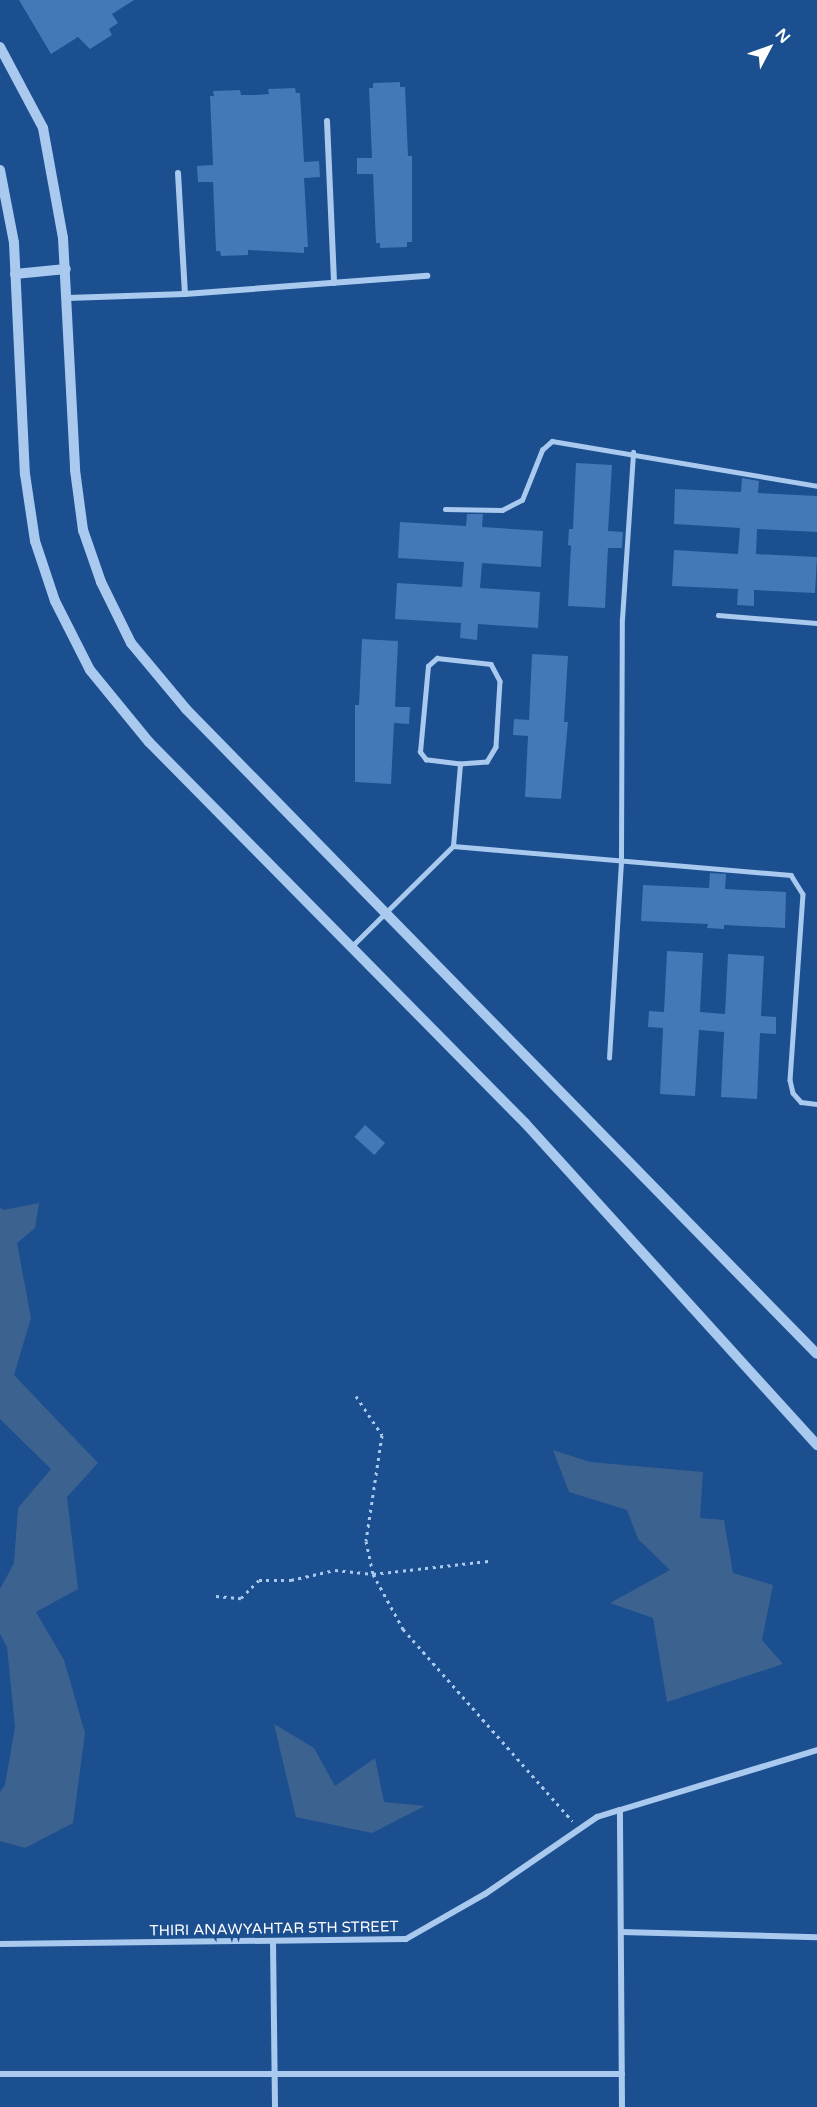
<!DOCTYPE html>
<style>
body{margin:0}
#map{position:relative;width:817px;height:2107px;overflow:hidden;background:#1b4f8f;font-family:"Varela Round",sans-serif}
div>[style]{position:absolute}
[style*='--x']{left:calc(var(--x)*1px);top:calc(var(--y)*1px);width:calc(var(--w)*1px);rotate:calc(var(--a)*1deg)}
.water>*{inset:0;background:#3c6290}
.building>*{inset:0;background:#4478b7;transform-origin:0 0}
.path>*{height:3px;margin-top:-1.5px;transform-origin:0;background:repeating-linear-gradient(90deg,#a9c9ee 0 3px,transparent 0 7.5px)}
.service>*{height:4.5px;margin:-2.25px;padding:0 2.25px;transform-origin:2.25px;border-radius:2.25px;background:#a9c9ee}
.minor>*{height:6px;margin:-3px;padding:0 3px;transform-origin:3px;border-radius:3px;background:#a9c9ee}
.tertiary>*{height:10px;margin:-5px;padding:0 5px;transform-origin:5px;border-radius:5px;background:#a9c9ee}
span{translate:-50% -50%;white-space:nowrap;text-align:center;line-height:1.15;-webkit-text-stroke:6px #1b4f8f;paint-order:stroke}
.street-label{font-size:15px;color:#fff}
.north{position:absolute;left:739px;top:18px;width:60px;height:60px;-webkit-text-stroke:4px #1b4f8f;paint-order:stroke;rotate:49deg;font-size:16px;font-weight:700;line-height:24px;text-align:center;color:#fff}
.north::after{content:'';display:block;margin:auto;width:21px;height:27px;background:#fff;clip-path:polygon(50% 0,100% 100%,50% 72%,0 100%)}
</style>
<div id="map">
<div class="water">
<div style="clip-path:polygon(39px 1203px,35px 1228px,17px 1243px,31px 1318px,14px 1375px,98px 1463px,67px 1497px,78px 1589px,36px 1612px,64px 1660px,85px 1733px,73px 1823px,25px 1848px,0 1841px,0 1792px,5px 1785px,15px 1727px,7px 1647px,0 1634px,0 1589px,14px 1563px,18px 1508px,51px 1469px,0 1419px,0 1207px,3px 1210px)"></div>
<div style="clip-path:polygon(553px 1450px,590px 1462px,703px 1472px,700px 1518px,724px 1520px,733px 1573px,773px 1585px,762px 1640px,783px 1664px,667px 1702px,653px 1618px,610px 1603px,670px 1570px,638px 1539px,627px 1510px,569px 1492px)"></div>
<div style="clip-path:polygon(274px 1724px,314px 1748px,335px 1786px,375px 1758px,384px 1802px,425px 1806px,372px 1833px,296px 1817px)"></div>
</div>
<div class="building">
<div style="clip-path:polygon(19px 0,134px 0,112px 14px,118px 23px,109px 29px,112px 35px,90px 49px,78px 37px,51px 54px)"></div>
<div style="clip-path:polygon(400px 82px,400px 87px,405px 87px,408px 156px,412px 156px,412px 242px,407px 242px,407px 247px,380px 248px,380px 243px,376px 243px,373px 174px,357px 174px,357px 158px,372px 158px,369px 88px,373px 88px,373px 83px)"></div>
<div style="clip-path:polygon(295px 88px,296px 93px,300px 93px,304px 162px,319px 161px,320px 177px,304px 178px,308px 247px,304px 247px,304px 253px,248px 250px,248px 255px,221px 256px,220px 251px,216px 251px,213px 182px,198px 182px,197px 166px,213px 165px,210px 96px,214px 96px,213px 91px,240px 90px,241px 95px,256px 95px,269px 94px,268px 89px)"></div>
<div style="clip-path:polygon(576px 463px,612px 465px,608px 531px,623px 532px,622px 548px,608px 548px,605px 608px,568px 606px,571px 546px,568px 545px,569px 529px,573px 529px)"></div>
<div style="clip-path:polygon(742px 478px,759px 481px,758px 493px,817px 496px,817px 532px,757px 529px,756px 554px,817px 557px,815px 593px,754px 590px,754px 606px,737px 605px,738px 589px,672px 586px,674px 550px,738px 554px,740px 528px,674px 524px,675px 489px,741px 492px)"></div>
<div style="clip-path:polygon(467px 514px,483px 514px,482px 527px,543px 531px,541px 567px,482px 563px,480px 588px,540px 592px,538px 628px,478px 624px,477px 640px,460px 638px,461px 623px,395px 619px,397px 583px,462px 587px,464px 562px,398px 558px,400px 522px,466px 526px)"></div>
<div style="clip-path:polygon(362px 639px,398px 641px,395px 707px,410px 707px,409px 724px,394px 723px,391px 784px,355px 782px,355px 705px,359px 705px)"></div>
<div style="clip-path:polygon(532px 654px,568px 656px,564px 722px,568px 722px,561px 799px,525px 797px,528px 736px,513px 735px,514px 719px,529px 720px)"></div>
<div style="clip-path:polygon(710px 873px,726px 874px,725px 889px,786px 892px,785px 928px,724px 925px,724px 929px,707px 928px,708px 924px,641px 921px,643px 885px,709px 888px)"></div>
<div style="clip-path:polygon(667px 951px,703px 953px,700px 1012px,725px 1014px,728px 954px,764px 956px,761px 1016px,776px 1017px,776px 1034px,760px 1033px,757px 1099px,721px 1097px,724px 1032px,699px 1030px,695px 1096px,660px 1094px,663px 1028px,648px 1027px,649px 1011px,664px 1012px)"></div>
<div style="left:365px;top:1125px;width:27px;height:16px;rotate:42deg"></div>
</div>
<div class="path">
<div style="--x:356;--y:1396;--w:47;--a:56.3"></div>
<div style="--x:382;--y:1435;--w:107;--a:98.6"></div>
<div style="--x:366;--y:1541;--w:34;--a:78"></div>
<div style="--x:373;--y:1574;--w:63;--a:61.4"></div>
<div style="--x:403;--y:1629;--w:256;--a:48.6"></div>
<div style="--x:216;--y:1596;--w:25;--a:5"></div>
<div style="--x:241;--y:1598;--w:25;--a:-45"></div>
<div style="--x:259;--y:1580;--w:32;--a:0"></div>
<div style="--x:291;--y:1580;--w:45;--a:-12.8"></div>
<div style="--x:335;--y:1570;--w:38;--a:6"></div>
<div style="--x:373;--y:1574;--w:116;--a:-6.4"></div>
</div>
<div class="service">
<div style="--x:445;--y:509;--w:57;--a:1"></div>
<div style="--x:502;--y:510;--w:22;--a:-27"></div>
<div style="--x:522;--y:500;--w:54;--a:-68.2"></div>
<div style="--x:542;--y:450;--w:13;--a:-42"></div>
<div style="--x:552;--y:441;--w:269;--a:9.6"></div>
<div style="--x:718;--y:615;--w:99;--a:4.6"></div>
<div style="--x:437;--y:658;--w:54;--a:6.3"></div>
<div style="--x:491;--y:664;--w:19;--a:62"></div>
<div style="--x:500;--y:681;--w:66;--a:93.5"></div>
<div style="--x:496;--y:747;--w:17;--a:121"></div>
<div style="--x:487;--y:762;--w:27;--a:176"></div>
<div style="--x:460;--y:764;--w:34;--a:-173"></div>
<div style="--x:426;--y:760;--w:10;--a:-127"></div>
<div style="--x:420;--y:752;--w:86;--a:-84.7"></div>
<div style="--x:428;--y:666;--w:12;--a:-42"></div>
<div style="--x:453;--y:846;--w:82;--a:-85.1"></div>
<div style="--x:351;--y:947;--w:144;--a:-44.7"></div>
<div style="--x:453;--y:846;--w:339;--a:4.9"></div>
<div style="--x:791;--y:875;--w:22;--a:58"></div>
<div style="--x:803;--y:894;--w:186;--a:94"></div>
<div style="--x:790;--y:1080;--w:13;--a:77"></div>
<div style="--x:793;--y:1093;--w:12;--a:48"></div>
<div style="--x:801;--y:1102;--w:16;--a:7"></div>
<div style="--x:609;--y:1058;--w:199;--a:-86.5"></div>
<div style="--x:621;--y:859;--w:240;--a:-89.8"></div>
<div style="--x:622;--y:619;--w:167;--a:-86.2"></div>
</div>
<div class="minor">
<div style="--x:327;--y:121;--w:162;--a:87.5"></div>
<div style="--x:178;--y:173;--w:121;--a:86.7"></div>
<div style="--x:68;--y:298;--w:117;--a:-2"></div>
<div style="--x:185;--y:294;--w:243;--a:-4.3"></div>
<div style="--x:621;--y:1932;--w:196;--a:1.5"></div>
<div style="--x:273;--y:1942;--w:165;--a:89.3"></div>
<div style="--x:0;--y:1944;--w:406;--a:-0.7"></div>
<div style="--x:406;--y:1939;--w:91;--a:-29.7"></div>
<div style="--x:485;--y:1894;--w:136;--a:-34.5"></div>
<div style="--x:597;--y:1817;--w:24;--a:-17"></div>
<div style="--x:0;--y:2074;--w:622;--a:0"></div>
<div style="--x:622;--y:2107;--w:297;--a:-90.4"></div>
<div style="--x:620;--y:1810;--w:206;--a:-16.9"></div>
</div>
<div class="tertiary">
<div style="--x:0;--y:47;--w:92;--a:62"></div>
<div style="--x:43;--y:128;--w:112;--a:79.7"></div>
<div style="--x:63;--y:238;--w:232;--a:87"></div>
<div style="--x:75;--y:470;--w:61;--a:82.4"></div>
<div style="--x:83;--y:530;--w:55;--a:70.9"></div>
<div style="--x:101;--y:582;--w:68;--a:63.8"></div>
<div style="--x:131;--y:643;--w:86;--a:50.2"></div>
<div style="--x:186;--y:709;--w:902;--a:45.63"></div>
<div style="--x:0;--y:170;--w:74;--a:79.1"></div>
<div style="--x:14;--y:243;--w:231;--a:87.3"></div>
<div style="--x:25;--y:474;--w:68;--a:81.5"></div>
<div style="--x:35;--y:541;--w:63;--a:71.6"></div>
<div style="--x:55;--y:601;--w:77;--a:63.1"></div>
<div style="--x:90;--y:670;--w:93;--a:50.7"></div>
<div style="--x:149;--y:742;--w:535;--a:45.38"></div>
<div style="--x:525;--y:1123;--w:435;--a:47.8"></div>
<div style="--x:15;--y:274;--w:51;--a:-5.6"></div>
</div>
<div class="street-label">
<span style="left:274px;top:1929px;rotate:-1deg">THIRI ANAWYAHTAR 5TH STREET</span>
</div>
<div class="north">N</div>
</div>
